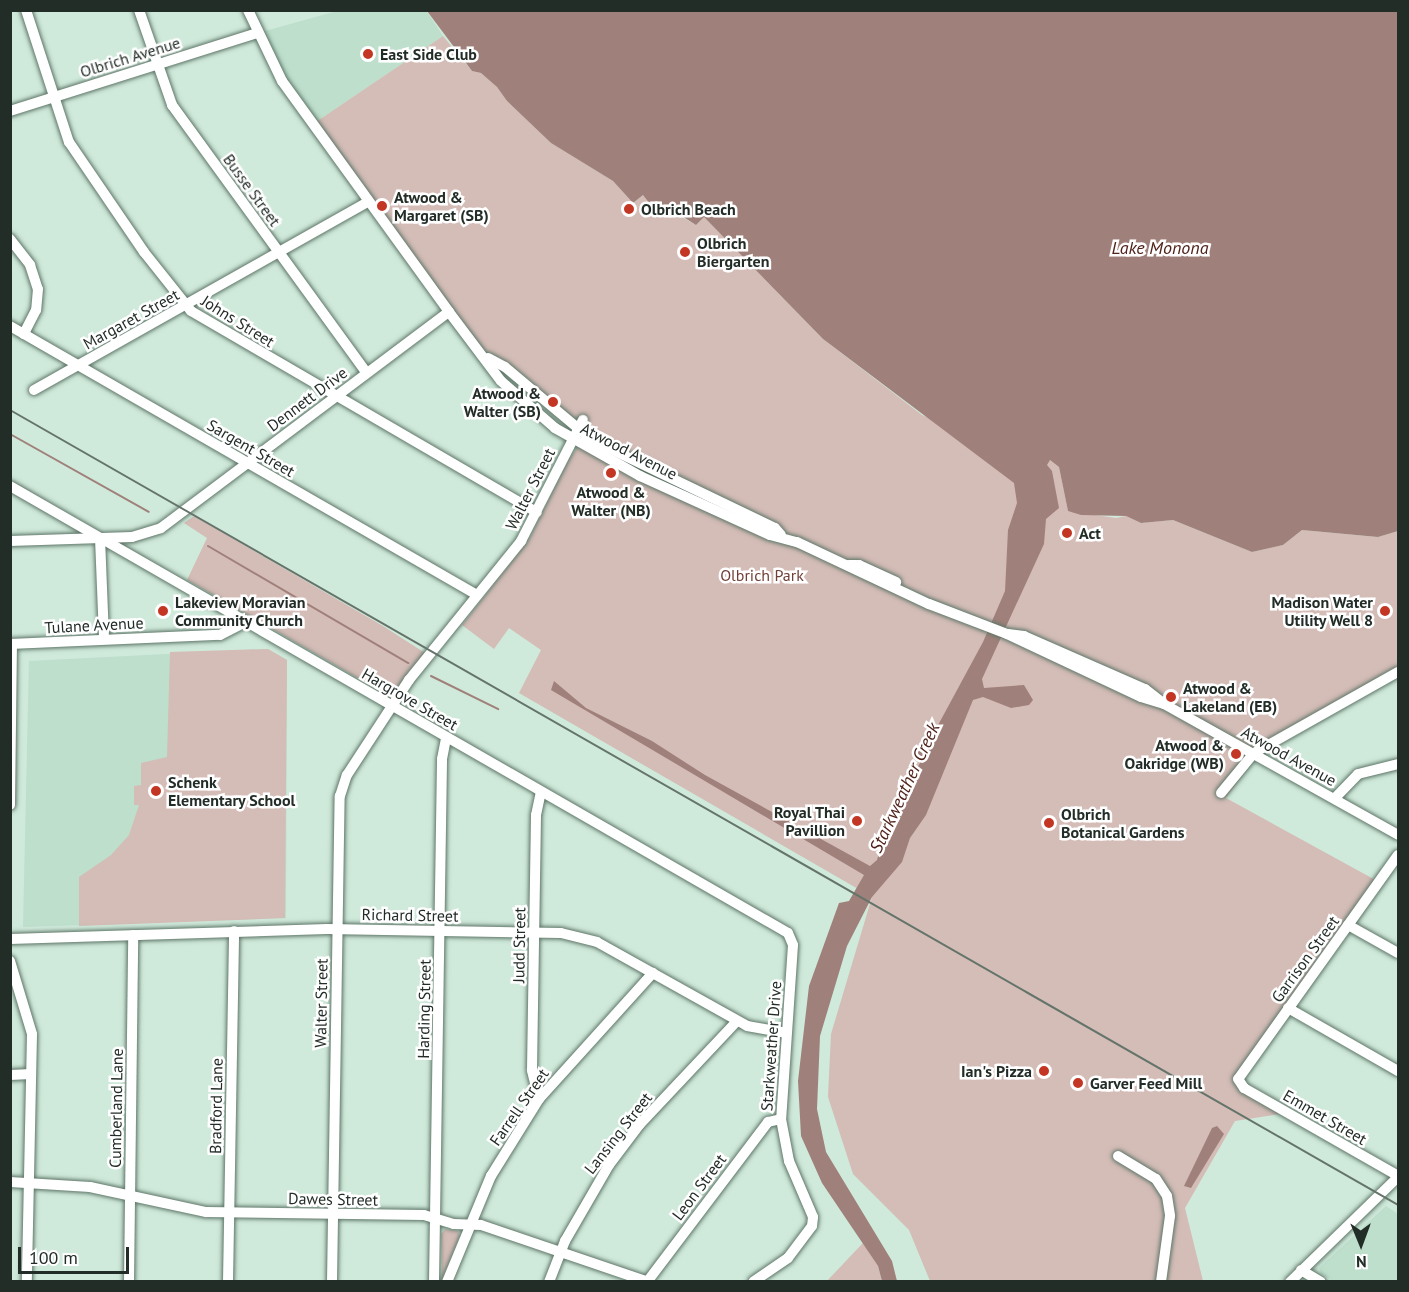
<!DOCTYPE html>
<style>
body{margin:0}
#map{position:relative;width:1409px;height:1292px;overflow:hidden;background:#cfe9da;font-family:"PT Sans",sans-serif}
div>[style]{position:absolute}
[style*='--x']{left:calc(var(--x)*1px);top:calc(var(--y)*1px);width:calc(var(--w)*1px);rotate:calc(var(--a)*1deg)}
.built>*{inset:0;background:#bddfcc}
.green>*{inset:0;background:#d4bcb7}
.water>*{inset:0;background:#a0807a}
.stream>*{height:2px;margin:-1px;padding:0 1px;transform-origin:1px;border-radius:1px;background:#a0807a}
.roads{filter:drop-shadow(0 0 2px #5e7668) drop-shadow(0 0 2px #5e7668)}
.minor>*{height:10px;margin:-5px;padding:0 5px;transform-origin:5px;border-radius:5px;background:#fff}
.rail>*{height:2px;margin:-1px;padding:0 1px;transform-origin:1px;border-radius:1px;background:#64746a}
.dots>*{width:16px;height:16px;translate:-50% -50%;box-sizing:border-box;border:3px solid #fff;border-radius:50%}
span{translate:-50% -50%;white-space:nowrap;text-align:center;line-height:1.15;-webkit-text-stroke:5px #fff;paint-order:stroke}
.poi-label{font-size:16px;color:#232d27;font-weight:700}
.left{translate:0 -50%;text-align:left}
.right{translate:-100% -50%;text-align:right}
.street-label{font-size:16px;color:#232d27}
.park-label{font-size:16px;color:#703e36}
.water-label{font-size:18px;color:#50221a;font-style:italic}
.frame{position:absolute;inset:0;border:12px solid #232d27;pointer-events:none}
.north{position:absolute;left:1331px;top:1214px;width:60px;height:60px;-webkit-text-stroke:4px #fff;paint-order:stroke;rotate:179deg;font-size:16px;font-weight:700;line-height:24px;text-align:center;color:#232d27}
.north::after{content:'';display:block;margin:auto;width:21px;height:27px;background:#232d27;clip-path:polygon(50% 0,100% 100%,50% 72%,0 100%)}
.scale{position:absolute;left:18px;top:1247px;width:111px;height:27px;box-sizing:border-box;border:3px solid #232d27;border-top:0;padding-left:8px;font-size:18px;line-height:21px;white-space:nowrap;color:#232d27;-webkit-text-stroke:4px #fff;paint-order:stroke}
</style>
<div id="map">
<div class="built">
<div style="clip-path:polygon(426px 10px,443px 36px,313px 124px,258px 33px,337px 11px)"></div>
<div style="clip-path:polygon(268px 649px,287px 660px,286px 918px,23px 927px,29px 661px)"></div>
<div style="clip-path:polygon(1386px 1206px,1398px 1214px,1398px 1281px,1333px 1281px,1321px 1273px,1319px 1268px)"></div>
</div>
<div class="green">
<div style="clip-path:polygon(443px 36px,472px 71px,481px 73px,497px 87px,507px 101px,551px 143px,613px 181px,633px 203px,643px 195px,696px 225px,704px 217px,823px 339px,922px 415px,1046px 465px,1050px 460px,1059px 467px,1068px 511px,1116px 518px,1126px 516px,1141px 523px,1173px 520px,1252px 552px,1283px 545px,1302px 530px,1378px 537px,1398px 531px,1398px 672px,1254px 753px,1252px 762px,1226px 798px,1379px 882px,1238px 1079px,1287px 1113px,1235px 1121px,1185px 1208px,1203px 1281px,930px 1281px,909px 1230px,853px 1174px,828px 1097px,831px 1034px,872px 897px,519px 693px,541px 650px,509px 628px,494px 649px,462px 625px,529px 539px,568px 461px,587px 432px,487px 358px,313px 124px)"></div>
<div style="clip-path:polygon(194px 516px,383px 626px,425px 653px,393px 693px,385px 694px,187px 580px,207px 538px,184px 523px)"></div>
<div style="clip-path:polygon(268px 649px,287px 660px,285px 918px,79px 926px,79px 877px,111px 855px,129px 835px,139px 805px,134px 805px,134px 786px,141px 785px,141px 763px,167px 757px,170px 652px)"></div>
<div style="clip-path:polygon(445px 1229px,458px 1231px,460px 1236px,442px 1279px,441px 1234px)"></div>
<div style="clip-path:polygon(863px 1243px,878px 1266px,882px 1281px,826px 1282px)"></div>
</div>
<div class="water">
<div style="clip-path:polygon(427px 11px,1398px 11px,1398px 531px,1378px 537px,1302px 530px,1283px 545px,1252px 552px,1173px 520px,1141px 523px,1126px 516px,1081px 515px,1068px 511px,1059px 467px,1050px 460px,1047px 465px,1052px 471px,1059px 508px,1046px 519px,1044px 544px,982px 679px,984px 688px,1024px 685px,1033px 700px,1029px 705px,1011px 708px,983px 697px,973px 700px,926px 815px,910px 838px,902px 862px,872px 897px,847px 946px,820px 1036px,817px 1109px,826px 1152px,892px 1261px,897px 1281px,882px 1281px,878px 1266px,822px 1183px,801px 1136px,798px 1081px,809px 986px,839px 903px,849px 901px,864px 875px,551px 690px,554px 681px,586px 708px,652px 741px,705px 775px,870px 866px,877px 860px,889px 820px,921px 761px,916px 756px,927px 730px,937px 727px,983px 642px,1005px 591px,1008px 530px,1017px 503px,1014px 483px,823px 339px,704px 217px,696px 225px,674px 211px,658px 214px,643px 195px,633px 203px,613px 181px,551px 143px,507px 101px,497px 87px,481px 73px,472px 71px)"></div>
<div style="clip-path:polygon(1217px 1126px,1224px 1134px,1191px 1188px,1184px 1186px,1212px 1128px)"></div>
</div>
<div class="stream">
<div style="--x:10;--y:434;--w:159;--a:29.3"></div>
<div style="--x:208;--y:546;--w:232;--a:30.3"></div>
<div style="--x:431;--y:676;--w:75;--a:26.2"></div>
</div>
<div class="roads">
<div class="minor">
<div style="--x:26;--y:10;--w:139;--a:72"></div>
<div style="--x:69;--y:142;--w:133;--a:55.7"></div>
<div style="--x:144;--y:252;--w:75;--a:51.5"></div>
<div style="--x:191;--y:311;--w:400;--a:30.2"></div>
<div style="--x:139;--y:10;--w:101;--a:70.8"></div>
<div style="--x:172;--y:105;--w:331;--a:54"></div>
<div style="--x:248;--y:10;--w:79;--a:64.4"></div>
<div style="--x:282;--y:81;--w:285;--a:54.1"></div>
<div style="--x:449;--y:312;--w:86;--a:53"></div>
<div style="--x:501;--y:381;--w:72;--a:41"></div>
<div style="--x:555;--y:428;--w:98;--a:29.5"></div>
<div style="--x:640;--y:476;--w:143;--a:24.4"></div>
<div style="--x:770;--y:535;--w:28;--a:15"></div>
<div style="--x:797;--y:542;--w:146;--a:25.2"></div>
<div style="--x:929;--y:604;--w:84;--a:21"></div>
<div style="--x:1007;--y:634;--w:148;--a:25.2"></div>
<div style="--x:1141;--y:697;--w:24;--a:17"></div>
<div style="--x:10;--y:111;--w:260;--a:-17.5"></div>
<div style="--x:10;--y:239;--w:33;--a:52"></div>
<div style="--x:30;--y:265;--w:25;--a:72"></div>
<div style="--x:38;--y:289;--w:21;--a:95"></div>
<div style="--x:36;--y:310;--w:27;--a:117"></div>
<div style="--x:10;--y:326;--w:539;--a:29.94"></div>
<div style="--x:488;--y:358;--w:19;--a:28"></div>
<div style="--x:505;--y:367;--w:114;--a:40"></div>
<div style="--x:592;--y:440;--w:203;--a:25.7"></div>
<div style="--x:775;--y:528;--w:9;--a:49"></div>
<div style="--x:34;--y:390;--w:383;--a:-29.4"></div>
<div style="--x:10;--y:486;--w:897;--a:29.88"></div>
<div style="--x:788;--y:933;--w:13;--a:67"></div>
<div style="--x:793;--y:945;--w:174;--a:93.9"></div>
<div style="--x:781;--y:1119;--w:43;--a:79.2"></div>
<div style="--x:789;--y:1161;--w:61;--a:66.8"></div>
<div style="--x:813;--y:1217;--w:9;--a:96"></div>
<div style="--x:812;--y:1226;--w:40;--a:127"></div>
<div style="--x:788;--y:1258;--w:42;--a:145.6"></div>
<div style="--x:100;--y:538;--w:101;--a:87.7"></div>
<div style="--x:10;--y:541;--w:122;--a:-1.9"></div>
<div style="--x:132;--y:537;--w:30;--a:-17"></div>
<div style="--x:161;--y:528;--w:360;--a:-36.9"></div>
<div style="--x:849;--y:565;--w:10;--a:0"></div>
<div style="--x:859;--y:565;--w:41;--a:24.7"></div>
<div style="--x:1008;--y:634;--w:16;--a:7"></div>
<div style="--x:1024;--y:636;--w:132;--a:23.7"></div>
<div style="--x:1145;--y:689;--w:24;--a:38"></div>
<div style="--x:1164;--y:704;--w:268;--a:29.2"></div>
<div style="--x:10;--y:644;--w:210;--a:-2.5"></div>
<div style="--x:220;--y:635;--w:30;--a:-27"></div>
<div style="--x:1221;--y:793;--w:52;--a:-50.5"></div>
<div style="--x:1254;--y:753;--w:165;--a:-29.4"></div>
<div style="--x:1335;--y:798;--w:33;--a:-46"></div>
<div style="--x:1358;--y:774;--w:41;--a:-14"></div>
<div style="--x:10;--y:805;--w:161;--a:-89.3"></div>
<div style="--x:1398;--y:855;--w:275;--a:125.5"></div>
<div style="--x:1238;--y:1079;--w:11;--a:56"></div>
<div style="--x:1244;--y:1088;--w:177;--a:29.7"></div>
<div style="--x:1348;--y:925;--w:57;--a:29.2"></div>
<div style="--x:10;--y:939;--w:317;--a:-1.8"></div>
<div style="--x:327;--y:929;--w:234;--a:1"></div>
<div style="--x:561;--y:933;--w:37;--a:14"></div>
<div style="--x:597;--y:942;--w:172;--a:29.2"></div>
<div style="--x:747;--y:1026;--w:39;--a:10"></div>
<div style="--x:10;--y:961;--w:76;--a:73.2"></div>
<div style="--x:32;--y:1034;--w:248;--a:91.2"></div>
<div style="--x:1288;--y:1008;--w:127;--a:29.8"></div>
<div style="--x:10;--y:1075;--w:21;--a:-3"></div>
<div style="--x:539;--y:1099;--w:30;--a:-104"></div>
<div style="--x:532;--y:1070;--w:255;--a:-89.1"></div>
<div style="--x:536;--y:815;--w:24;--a:-78"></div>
<div style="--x:1118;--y:1156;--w:44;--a:31.2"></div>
<div style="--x:1156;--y:1179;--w:20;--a:57"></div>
<div style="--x:1167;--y:1196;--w:20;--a:81"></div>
<div style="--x:1170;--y:1216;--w:67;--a:97.8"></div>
<div style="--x:10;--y:1182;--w:80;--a:3.6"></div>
<div style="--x:90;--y:1187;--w:119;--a:12.2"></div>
<div style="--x:206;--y:1212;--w:218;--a:0.8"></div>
<div style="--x:424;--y:1215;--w:31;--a:17"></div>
<div style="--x:454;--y:1224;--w:27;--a:2"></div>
<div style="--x:481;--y:1225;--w:176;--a:18.8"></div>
<div style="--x:1301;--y:1270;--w:23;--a:31"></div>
<div style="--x:129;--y:1282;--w:347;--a:-89.3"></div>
<div style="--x:228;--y:1282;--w:351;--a:-89"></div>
<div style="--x:332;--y:1282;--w:486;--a:-89.1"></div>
<div style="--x:340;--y:796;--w:22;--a:-72"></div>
<div style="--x:347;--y:775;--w:113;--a:-56.9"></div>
<div style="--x:409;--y:680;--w:179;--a:-51.1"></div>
<div style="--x:521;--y:541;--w:136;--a:-62.9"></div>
<div style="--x:434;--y:1282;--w:523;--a:-89.12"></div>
<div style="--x:442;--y:759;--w:21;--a:-79"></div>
<div style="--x:447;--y:1282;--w:115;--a:-67.5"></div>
<div style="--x:491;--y:1176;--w:91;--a:-58.1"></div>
<div style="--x:539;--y:1099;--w:170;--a:-47.9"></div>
<div style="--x:549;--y:1282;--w:44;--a:-68.7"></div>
<div style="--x:565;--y:1241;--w:88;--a:-59.9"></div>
<div style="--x:609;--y:1165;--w:51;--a:-52.9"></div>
<div style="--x:640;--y:1124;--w:141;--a:-46.7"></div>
<div style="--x:647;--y:1282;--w:201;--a:-52.9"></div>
<div style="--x:768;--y:1122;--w:13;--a:-13"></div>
<div style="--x:1290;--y:1282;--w:151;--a:-44.2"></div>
</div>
</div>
<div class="rail">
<div style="--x:10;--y:410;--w:1600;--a:29.8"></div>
</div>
<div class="dots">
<div style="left:368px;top:54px;background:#c23623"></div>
<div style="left:382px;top:206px;background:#c23623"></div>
<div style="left:629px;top:209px;background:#c23623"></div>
<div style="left:685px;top:252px;background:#c23623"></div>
<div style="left:553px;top:402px;background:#c23623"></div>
<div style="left:611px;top:473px;background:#c23623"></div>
<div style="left:1067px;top:533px;background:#c23623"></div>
<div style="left:163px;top:611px;background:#c23623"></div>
<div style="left:1385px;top:611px;background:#c23623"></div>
<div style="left:1171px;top:697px;background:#c23623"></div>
<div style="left:1236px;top:754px;background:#c23623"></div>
<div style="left:156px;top:791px;background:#c23623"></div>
<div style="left:857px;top:821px;background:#c23623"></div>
<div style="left:1049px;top:823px;background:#c23623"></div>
<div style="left:1044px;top:1071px;background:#c23623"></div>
<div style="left:1078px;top:1083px;background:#c23623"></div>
</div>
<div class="poi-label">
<span class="left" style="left:380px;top:54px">East Side Club</span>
<span class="left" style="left:394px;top:206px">Atwood &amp;<br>Margaret (SB)</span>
<span class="left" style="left:641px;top:209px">Olbrich Beach</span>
<span class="left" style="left:697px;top:252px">Olbrich<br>Biergarten</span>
<span class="right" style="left:541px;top:402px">Atwood &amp;<br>Walter (SB)</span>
<span style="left:611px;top:501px">Atwood &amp;<br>Walter (NB)</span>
<span class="left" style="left:1079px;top:533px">Act</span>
<span class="left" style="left:175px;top:611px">Lakeview Moravian<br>Community Church</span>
<span class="right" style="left:1373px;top:611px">Madison Water<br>Utility Well 8</span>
<span class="left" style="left:1183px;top:697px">Atwood &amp;<br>Lakeland (EB)</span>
<span class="right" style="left:1224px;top:754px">Atwood &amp;<br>Oakridge (WB)</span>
<span class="left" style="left:168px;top:791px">Schenk<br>Elementary School</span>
<span class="right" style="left:845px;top:821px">Royal Thai<br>Pavillion</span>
<span class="left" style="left:1061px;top:823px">Olbrich<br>Botanical Gardens</span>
<span class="right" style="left:1032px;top:1071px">Ian's Pizza</span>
<span class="left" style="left:1090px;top:1083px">Garver Feed Mill</span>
</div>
<div class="street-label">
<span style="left:130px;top:57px;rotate:-17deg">Olbrich Avenue</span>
<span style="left:252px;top:190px;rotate:54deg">Busse Street</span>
<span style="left:131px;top:319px;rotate:-29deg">Margaret Street</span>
<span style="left:238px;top:321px;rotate:32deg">Johns Street</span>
<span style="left:307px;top:399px;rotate:-37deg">Dennett Drive</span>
<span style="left:251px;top:448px;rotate:30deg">Sargent Street</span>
<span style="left:629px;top:451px;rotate:27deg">Atwood Avenue</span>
<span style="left:530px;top:489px;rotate:-63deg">Walter Street</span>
<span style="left:94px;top:625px;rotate:-3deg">Tulane Avenue</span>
<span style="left:410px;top:699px;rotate:30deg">Hargrove Street</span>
<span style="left:1289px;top:756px;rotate:29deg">Atwood Avenue</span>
<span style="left:410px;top:915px;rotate:1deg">Richard Street</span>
<span style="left:519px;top:945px;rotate:-89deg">Judd Street</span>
<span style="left:1305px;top:959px;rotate:-54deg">Garrison Street</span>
<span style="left:321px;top:1003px;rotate:-89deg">Walter Street</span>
<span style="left:424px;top:1009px;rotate:-89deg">Harding Street</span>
<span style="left:771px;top:1046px;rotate:-86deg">Starkweather Drive</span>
<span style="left:216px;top:1106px;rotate:-89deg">Bradford Lane</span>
<span style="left:519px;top:1107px;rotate:-55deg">Farrell Street</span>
<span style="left:116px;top:1108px;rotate:-89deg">Cumberland Lane</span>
<span style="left:1325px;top:1117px;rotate:30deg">Emmet Street</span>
<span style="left:618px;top:1133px;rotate:-52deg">Lansing Street</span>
<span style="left:699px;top:1187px;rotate:-53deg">Leon Street</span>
<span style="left:333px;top:1199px;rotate:1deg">Dawes Street</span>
</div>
<div class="park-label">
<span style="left:762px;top:575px">Olbrich Park</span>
</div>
<div class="water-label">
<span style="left:1160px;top:248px">Lake Monona</span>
<span style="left:905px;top:788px;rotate:-65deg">Starkweather Creek</span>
</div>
<div class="frame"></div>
<div class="north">N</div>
<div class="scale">100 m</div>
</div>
